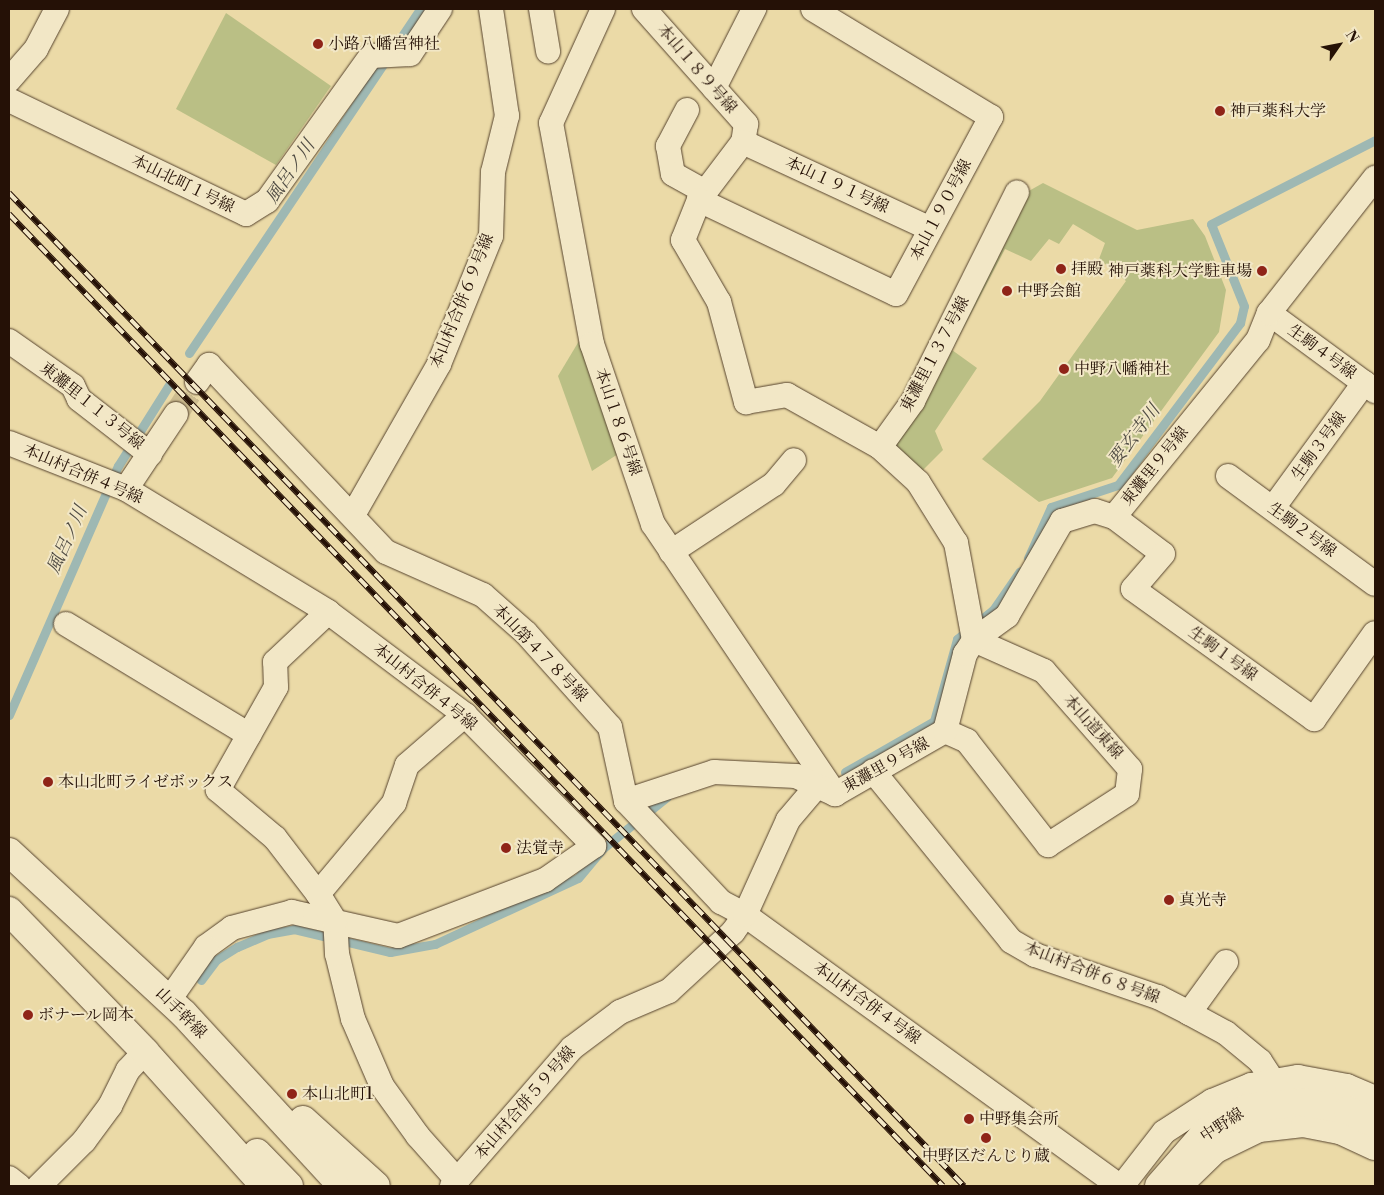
<!DOCTYPE html>
<meta charset="utf-8">
<style>
body{margin:0}
#map{position:relative;width:1384px;height:1195px;overflow:hidden;background:#ebdaa7;font-family:"Libre Bodoni","Noto Serif JP",serif}
div>[style]{position:absolute}
[style*='--x']{left:calc(var(--x)*1px);top:calc(var(--y)*1px);width:calc(var(--w)*1px);rotate:calc(var(--a)*1deg)}
.green>*{inset:0;background:#babf85}
.stream>*{height:9px;margin:-4.5px;padding:0 4.5px;transform-origin:4.5px;border-radius:4.5px;background:#9eb8b3}
.minor-tunnel>*{height:24px;margin-top:-12px;transform-origin:0;background:repeating-linear-gradient(90deg,#cdbc8f 0 24px,transparent 0 36px)}
.roads{filter:drop-shadow(0 0 1px #56432e) drop-shadow(0 0 1px #56432e)}
.minor>*{height:24px;margin:-12px;padding:0 12px;transform-origin:12px;border-radius:12px;background:#f2e7c6}
.tertiary>*{height:28px;margin:-14px;padding:0 14px;transform-origin:14px;border-radius:14px;background:#f2e7c6}
.rail>*{height:5.5px;margin-top:-2.75px;transform-origin:0;background:repeating-linear-gradient(90deg,#f2e7c6 0 11px,#251106 0 22px);box-sizing:border-box;border-block:1px solid #251106}
.dots>*{width:14px;height:14px;translate:-50% -50%;box-sizing:border-box;border:2px solid #f2e7c6;border-radius:50%}
span{translate:-50% -50%;white-space:nowrap;text-align:center;line-height:1.15;-webkit-text-stroke:4px #f2e7c6;paint-order:stroke}
.poi-label{font-size:16px;color:#251106}
.left{translate:0 -50%;text-align:left}
.right{translate:-100% -50%;text-align:right}
.street-label{font-size:16px;color:#251106}
.water-label{font-size:18px;color:#4f4b43;font-style:italic}
.frame{position:absolute;inset:0;border:10px solid #251106;pointer-events:none}
.north{position:absolute;left:1314px;top:20px;width:50px;height:50px;-webkit-text-stroke:4px #f2e7c6;paint-order:stroke;rotate:57deg;font-size:14px;font-weight:700;line-height:20px;text-align:center;color:#251106}
.north::after{content:'';display:block;margin:auto;width:18px;height:22px;background:#251106;clip-path:polygon(50% 0,100% 100%,50% 72%,0 100%)}
</style>
<div id="map">
<div class="green">
<div style="clip-path:polygon(226px 13px,331px 86px,276px 165px,176px 109px)"></div>
<div style="clip-path:polygon(1043px 183px,1137px 230px,1193px 219px,1205px 236px,1226px 290px,1219px 332px,1112px 478px,1039px 502px,982px 459px,1040px 401px,1126px 281px,1099px 259px,1105px 243px,1073px 224px,1059px 244px,1049px 239px,1031px 261px,1005px 249px,952px 350px,977px 368px,935px 431px,943px 450px,922px 471px,889px 444px,1020px 196px)"></div>
<div style="clip-path:polygon(579px 341px,618px 454px,592px 471px,558px 376px)"></div>
</div>
<div class="stream">
<div style="--x:189;--y:353;--w:414;--a:-56.1"></div>
<div style="--x:1028;--y:558;--w:56;--a:-65.7"></div>
<div style="--x:1051;--y:507;--w:71;--a:-18.2"></div>
<div style="--x:1118;--y:485;--w:203;--a:-53"></div>
<div style="--x:1240;--y:323;--w:17;--a:-77"></div>
<div style="--x:1244;--y:306;--w:88;--a:-111.9"></div>
<div style="--x:1211;--y:224;--w:184;--a:-27.1"></div>
<div style="--x:9;--y:715;--w:272;--a:-66.4"></div>
<div style="--x:118;--y:466;--w:96;--a:-57.8"></div>
<div style="--x:845;--y:772;--w:103;--a:-29.8"></div>
<div style="--x:934;--y:721;--w:85;--a:-74.3"></div>
<div style="--x:957;--y:639;--w:46;--a:-38.9"></div>
<div style="--x:993;--y:610;--w:47;--a:-55.3"></div>
<div style="--x:201;--y:980;--w:25;--a:-53"></div>
<div style="--x:216;--y:960;--w:25;--a:-32"></div>
<div style="--x:237;--y:947;--w:33;--a:-23"></div>
<div style="--x:267;--y:934;--w:27;--a:-10"></div>
<div style="--x:294;--y:929;--w:99;--a:13.5"></div>
<div style="--x:390;--y:952;--w:46;--a:-10.1"></div>
<div style="--x:435;--y:944;--w:157;--a:-24.8"></div>
<div style="--x:578;--y:878;--w:38;--a:-50"></div>
<div style="--x:602;--y:849;--w:83;--a:-38.7"></div>
</div>
<div class="minor-tunnel">
<div style="--x:176;--y:414;--w:38;--a:-57"></div>
</div>
<div class="roads">
<div class="minor">
<div style="--x:541;--y:9;--w:43;--a:80.5"></div>
<div style="--x:603;--y:9;--w:125;--a:114.5"></div>
<div style="--x:551;--y:123;--w:225;--a:79.5"></div>
<div style="--x:592;--y:344;--w:190;--a:71.3"></div>
<div style="--x:653;--y:524;--w:326;--a:56"></div>
<div style="--x:644;--y:9;--w:154;--a:48.4"></div>
<div style="--x:746;--y:124;--w:18;--a:99"></div>
<div style="--x:743;--y:142;--w:73;--a:127.2"></div>
<div style="--x:699;--y:200;--w:43;--a:111.8"></div>
<div style="--x:683;--y:240;--w:72;--a:59.9"></div>
<div style="--x:719;--y:302;--w:104;--a:74.9"></div>
<div style="--x:746;--y:402;--w:42;--a:-9.7"></div>
<div style="--x:787;--y:395;--w:107;--a:29.2"></div>
<div style="--x:9;--y:80;--w:41;--a:-48.9"></div>
<div style="--x:36;--y:49;--w:45;--a:-62.3"></div>
<div style="--x:714;--y:88;--w:89;--a:-63.1"></div>
<div style="--x:9;--y:100;--w:263;--a:25.7"></div>
<div style="--x:246;--y:214;--w:25;--a:-32"></div>
<div style="--x:267;--y:201;--w:178;--a:-54.4"></div>
<div style="--x:371;--y:56;--w:39;--a:-3"></div>
<div style="--x:410;--y:54;--w:54;--a:-56.3"></div>
<div style="--x:687;--y:110;--w:41;--a:117.8"></div>
<div style="--x:668;--y:146;--w:28;--a:80"></div>
<div style="--x:673;--y:174;--w:37;--a:29"></div>
<div style="--x:743;--y:142;--w:206;--a:24.9"></div>
<div style="--x:699;--y:200;--w:218;--a:25.5"></div>
<div style="--x:896;--y:294;--w:201;--a:-61.8"></div>
<div style="--x:991;--y:117;--w:208;--a:-148.8"></div>
<div style="--x:1269;--y:313;--w:132;--a:36.3"></div>
<div style="--x:9;--y:341;--w:78;--a:35.1"></div>
<div style="--x:73;--y:386;--w:14;--a:65"></div>
<div style="--x:79;--y:399;--w:90;--a:37.8"></div>
<div style="--x:197;--y:382;--w:21;--a:-55"></div>
<div style="--x:209;--y:365;--w:257;--a:46.6"></div>
<div style="--x:386;--y:552;--w:106;--a:23.9"></div>
<div style="--x:483;--y:595;--w:57;--a:41.5"></div>
<div style="--x:526;--y:633;--w:126;--a:48.2"></div>
<div style="--x:610;--y:727;--w:76;--a:77.8"></div>
<div style="--x:626;--y:801;--w:139;--a:46.8"></div>
<div style="--x:721;--y:902;--w:27;--a:28"></div>
<div style="--x:745;--y:915;--w:463;--a:35.9"></div>
<div style="--x:9;--y:443;--w:126;--a:21.5"></div>
<div style="--x:126;--y:489;--w:237;--a:31.3"></div>
<div style="--x:328;--y:612;--w:171;--a:36.9"></div>
<div style="--x:465;--y:715;--w:184;--a:45.4"></div>
<div style="--x:594;--y:846;--w:60;--a:145.2"></div>
<div style="--x:545;--y:880;--w:157;--a:159.1"></div>
<div style="--x:398;--y:936;--w:109;--a:-167.2"></div>
<div style="--x:292;--y:912;--w:62;--a:165.1"></div>
<div style="--x:232;--y:928;--w:32;--a:144"></div>
<div style="--x:206;--y:947;--w:65;--a:124.9"></div>
<div style="--x:1228;--y:476;--w:182;--a:36.3"></div>
<div style="--x:126;--y:489;--w:90;--a:-56.3"></div>
<div style="--x:1273;--y:508;--w:155;--a:-53.9"></div>
<div style="--x:353;--y:515;--w:174;--a:-60.3"></div>
<div style="--x:439;--y:364;--w:138;--a:-67.9"></div>
<div style="--x:491;--y:236;--w:64;--a:-88.2"></div>
<div style="--x:493;--y:172;--w:58;--a:-76"></div>
<div style="--x:507;--y:116;--w:108;--a:-98.5"></div>
<div style="--x:1114;--y:517;--w:228;--a:-50.9"></div>
<div style="--x:1258;--y:340;--w:29;--a:-68"></div>
<div style="--x:1269;--y:313;--w:172;--a:-51.9"></div>
<div style="--x:671;--y:552;--w:123;--a:-33.4"></div>
<div style="--x:774;--y:484;--w:31;--a:-50"></div>
<div style="--x:66;--y:624;--w:214;--a:31.2"></div>
<div style="--x:945;--y:731;--w:24;--a:24"></div>
<div style="--x:967;--y:741;--w:132;--a:52.1"></div>
<div style="--x:1048;--y:845;--w:94;--a:-32.8"></div>
<div style="--x:1127;--y:794;--w:25;--a:-83"></div>
<div style="--x:1130;--y:769;--w:130;--a:-131.3"></div>
<div style="--x:1044;--y:671;--w:77;--a:-156.1"></div>
<div style="--x:974;--y:640;--w:99;--a:-100.5"></div>
<div style="--x:956;--y:543;--w:72;--a:-121.9"></div>
<div style="--x:918;--y:482;--w:52;--a:-137.4"></div>
<div style="--x:880;--y:447;--w:57;--a:-54.3"></div>
<div style="--x:913;--y:401;--w:233;--a:-63.5"></div>
<div style="--x:873;--y:771;--w:219;--a:50.9"></div>
<div style="--x:1011;--y:941;--w:28;--a:30"></div>
<div style="--x:1035;--y:955;--w:130;--a:18.9"></div>
<div style="--x:1158;--y:997;--w:35;--a:27"></div>
<div style="--x:1189;--y:1013;--w:42;--a:28.4"></div>
<div style="--x:1226;--y:1033;--w:44;--a:39.5"></div>
<div style="--x:1260;--y:1061;--w:24;--a:57"></div>
<div style="--x:626;--y:801;--w:93;--a:-18.2"></div>
<div style="--x:714;--y:772;--w:82;--a:2.8"></div>
<div style="--x:796;--y:776;--w:43;--a:24.8"></div>
<div style="--x:835;--y:794;--w:127;--a:-29.8"></div>
<div style="--x:945;--y:731;--w:80;--a:-75.4"></div>
<div style="--x:965;--y:654;--w:17;--a:-57"></div>
<div style="--x:974;--y:640;--w:41;--a:-36"></div>
<div style="--x:1007;--y:616;--w:110;--a:-59.9"></div>
<div style="--x:1062;--y:521;--w:34;--a:-17"></div>
<div style="--x:1095;--y:511;--w:20;--a:18"></div>
<div style="--x:1114;--y:517;--w:61;--a:37.1"></div>
<div style="--x:1163;--y:554;--w:46;--a:130.6"></div>
<div style="--x:1133;--y:589;--w:223;--a:35.7"></div>
<div style="--x:1314;--y:719;--w:105;--a:-54.7"></div>
<div style="--x:318;--y:894;--w:71;--a:-127.5"></div>
<div style="--x:275;--y:838;--w:75;--a:-139.9"></div>
<div style="--x:218;--y:790;--w:118;--a:-60.6"></div>
<div style="--x:276;--y:687;--w:25;--a:-92"></div>
<div style="--x:275;--y:662;--w:73;--a:-43.3"></div>
<div style="--x:1189;--y:1013;--w:63;--a:-54"></div>
<div style="--x:9;--y:1178;--w:13;--a:39"></div>
<div style="--x:457;--y:1180;--w:59;--a:-131.6"></div>
<div style="--x:418;--y:1136;--w:62;--a:-125.8"></div>
<div style="--x:382;--y:1086;--w:73;--a:-113.4"></div>
<div style="--x:353;--y:1019;--w:67;--a:-103.8"></div>
<div style="--x:337;--y:954;--w:33;--a:-93"></div>
<div style="--x:335;--y:921;--w:32;--a:-122"></div>
<div style="--x:318;--y:894;--w:119;--a:-50.1"></div>
<div style="--x:394;--y:803;--w:40;--a:-71.1"></div>
<div style="--x:407;--y:765;--w:77;--a:-40.8"></div>
<div style="--x:39;--y:1186;--w:64;--a:-45"></div>
<div style="--x:84;--y:1141;--w:44;--a:-53.4"></div>
<div style="--x:110;--y:1106;--w:40;--a:-63.4"></div>
<div style="--x:128;--y:1070;--w:25;--a:-47"></div>
<div style="--x:452;--y:1186;--w:183;--a:-49"></div>
<div style="--x:572;--y:1048;--w:60;--a:-36.9"></div>
<div style="--x:620;--y:1012;--w:53;--a:-23.2"></div>
<div style="--x:669;--y:991;--w:87;--a:-42.7"></div>
<div style="--x:733;--y:932;--w:21;--a:-55"></div>
<div style="--x:745;--y:915;--w:104;--a:-65.6"></div>
<div style="--x:788;--y:820;--w:43;--a:-49.7"></div>
<div style="--x:1122;--y:1186;--w:68;--a:-52.1"></div>
<div style="--x:1164;--y:1132;--w:57;--a:-32.9"></div>
<div style="--x:1212;--y:1101;--w:42;--a:-22.3"></div>
<div style="--x:1251;--y:1085;--w:48;--a:-9.7"></div>
<div style="--x:1298;--y:1077;--w:50;--a:10.4"></div>
<div style="--x:1347;--y:1086;--w:30;--a:23"></div>
<div style="--x:1180;--y:1186;--w:50;--a:-44.2"></div>
<div style="--x:1216;--y:1151;--w:48;--a:-26"></div>
<div style="--x:1259;--y:1130;--w:44;--a:-6.5"></div>
<div style="--x:1303;--y:1125;--w:38;--a:11"></div>
<div style="--x:1340;--y:1132;--w:38;--a:25"></div>
</div>
<div class="tertiary">
<div style="--x:9;--y:852;--w:238;--a:42.8"></div>
<div style="--x:184;--y:1014;--w:234;--a:47.4"></div>
<div style="--x:9;--y:911;--w:196;--a:46"></div>
<div style="--x:145;--y:1052;--w:180;--a:48.2"></div>
<div style="--x:303;--y:1120;--w:98;--a:42.1"></div>
<div style="--x:257;--y:1153;--w:46;--a:45.9"></div>
<div style="--x:1159;--y:1186;--w:73;--a:-48.9"></div>
<div style="--x:1207;--y:1131;--w:46;--a:-29.9"></div>
<div style="--x:1247;--y:1108;--w:55;--a:-6.2"></div>
<div style="--x:1302;--y:1102;--w:47;--a:9.9"></div>
<div style="--x:1348;--y:1110;--w:30;--a:27"></div>
</div>
</div>
<div class="rail">
<div style="--x:9;--y:193;--w:1378;--a:46.12"></div>
<div style="--x:9;--y:214;--w:1348;--a:46.14"></div>
</div>
<div class="dots">
<div style="left:318px;top:44px;background:#8f2418"></div>
<div style="left:1220px;top:111px;background:#8f2418"></div>
<div style="left:1061px;top:269px;background:#8f2418"></div>
<div style="left:1262px;top:271px;background:#8f2418"></div>
<div style="left:1007px;top:291px;background:#8f2418"></div>
<div style="left:1064px;top:369px;background:#8f2418"></div>
<div style="left:48px;top:782px;background:#8f2418"></div>
<div style="left:506px;top:848px;background:#8f2418"></div>
<div style="left:1169px;top:900px;background:#8f2418"></div>
<div style="left:28px;top:1015px;background:#8f2418"></div>
<div style="left:292px;top:1094px;background:#8f2418"></div>
<div style="left:969px;top:1119px;background:#8f2418"></div>
<div style="left:986px;top:1138px;background:#8f2418"></div>
</div>
<div class="poi-label">
<span class="left" style="left:328px;top:44px">小路八幡宮神社</span>
<span class="left" style="left:1230px;top:111px">神戸薬科大学</span>
<span class="left" style="left:1071px;top:269px">拝殿</span>
<span class="right" style="left:1252px;top:271px">神戸薬科大学駐車場</span>
<span class="left" style="left:1017px;top:291px">中野会館</span>
<span class="left" style="left:1074px;top:369px">中野八幡神社</span>
<span class="left" style="left:58px;top:782px">本山北町ライゼボックス</span>
<span class="left" style="left:516px;top:848px">法覚寺</span>
<span class="left" style="left:1179px;top:900px">真光寺</span>
<span class="left" style="left:38px;top:1015px">ボナール岡本</span>
<span class="left" style="left:302px;top:1094px">本山北町1</span>
<span class="left" style="left:979px;top:1119px">中野集会所</span>
<span style="left:986px;top:1156px">中野区だんじり蔵</span>
</div>
<div class="street-label">
<span style="left:697px;top:69px;rotate:49deg">本山１８９号線</span>
<span style="left:183px;top:184px;rotate:26deg">本山北町１号線</span>
<span style="left:837px;top:185px;rotate:25deg">本山１９１号線</span>
<span style="left:941px;top:210px;rotate:-62deg">本山１９０号線</span>
<span style="left:462px;top:301px;rotate:-68deg">本山村合併６９号線</span>
<span style="left:1322px;top:352px;rotate:36deg">生駒４号線</span>
<span style="left:935px;top:354px;rotate:-62deg">東灘里１３７号線</span>
<span style="left:92px;top:406px;rotate:39deg">東灘里１１３号線</span>
<span style="left:618px;top:422px;rotate:71deg">本山１８６号線</span>
<span style="left:1319px;top:446px;rotate:-54deg">生駒３号線</span>
<span style="left:1155px;top:466px;rotate:-51deg">東灘里９号線</span>
<span style="left:83px;top:474px;rotate:23deg">本山村合併４号線</span>
<span style="left:1302px;top:530px;rotate:36deg">生駒２号線</span>
<span style="left:540px;top:653px;rotate:46deg">本山第４７８号線</span>
<span style="left:1223px;top:654px;rotate:36deg">生駒１号線</span>
<span style="left:425px;top:687px;rotate:39deg">本山村合併４号線</span>
<span style="left:1093px;top:727px;rotate:48deg">本山道東線</span>
<span style="left:886px;top:765px;rotate:-29deg">東灘里９号線</span>
<span style="left:1092px;top:973px;rotate:21deg">本山村合併６８号線</span>
<span style="left:867px;top:1003px;rotate:36deg">本山村合併４号線</span>
<span style="left:181px;top:1013px;rotate:45deg">山手幹線</span>
<span style="left:525px;top:1103px;rotate:-49deg">本山村合併５９号線</span>
<span style="left:1222px;top:1125px;rotate:-33deg">中野線</span>
</div>
<div class="water-label">
<span style="left:291px;top:172px;rotate:-56deg">風呂ノ川</span>
<span style="left:1135px;top:436px;rotate:-53deg">要玄寺川</span>
<span style="left:68px;top:540px;rotate:-66deg">風呂ノ川</span>
</div>
<div class="frame"></div>
<div class="north">N</div>
</div>
